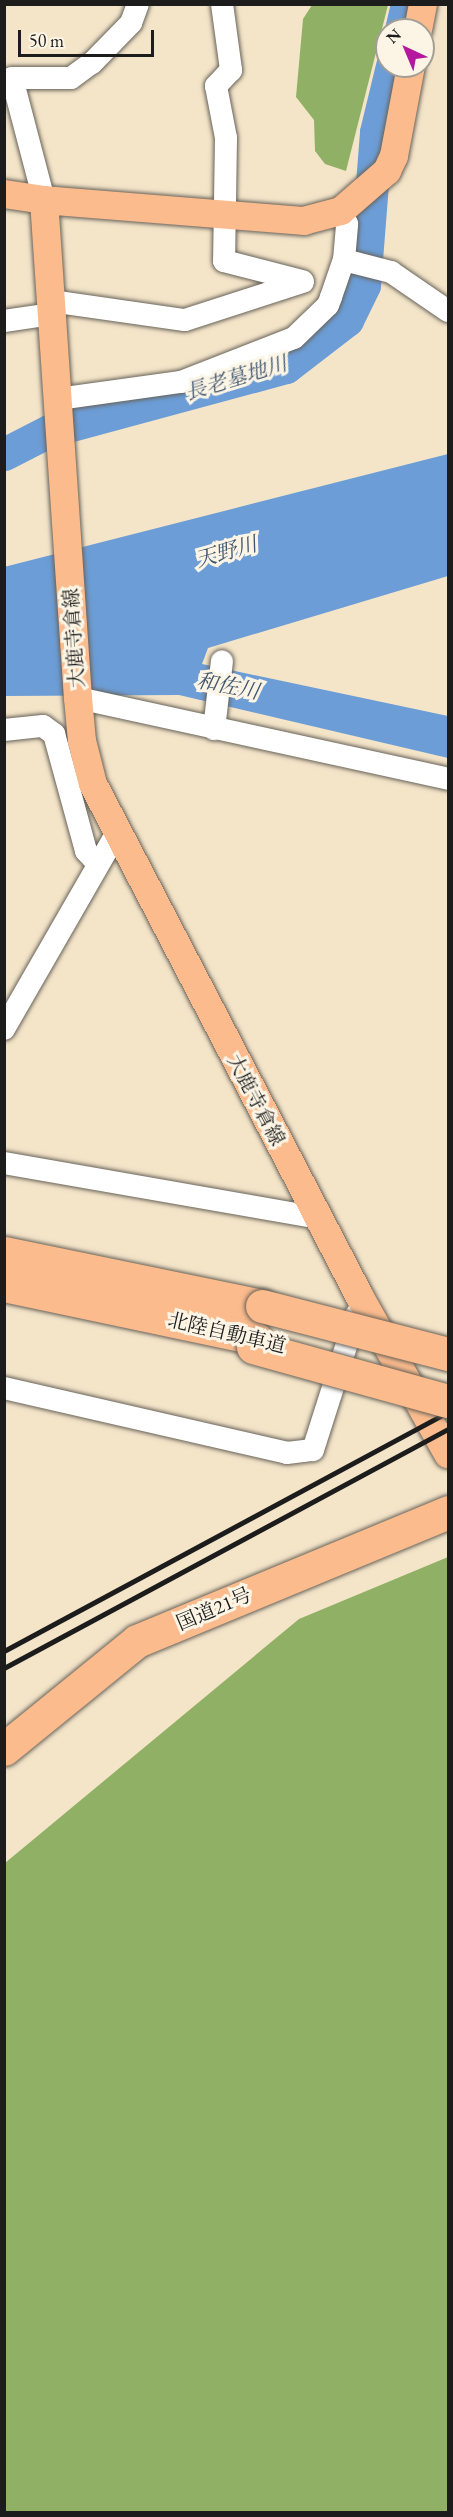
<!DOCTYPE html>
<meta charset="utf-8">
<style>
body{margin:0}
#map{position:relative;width:453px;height:2517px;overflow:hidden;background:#f4e5c9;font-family:"EB Garamond","Noto Serif JP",serif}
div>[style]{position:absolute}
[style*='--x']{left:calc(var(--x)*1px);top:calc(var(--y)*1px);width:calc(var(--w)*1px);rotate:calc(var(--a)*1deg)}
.forest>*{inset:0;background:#90b165}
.water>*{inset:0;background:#6c9dd6}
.river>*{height:33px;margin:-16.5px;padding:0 16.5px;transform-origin:16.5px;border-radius:16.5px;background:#6c9dd6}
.roads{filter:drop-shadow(0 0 2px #686259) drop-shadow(0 0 2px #686259)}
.minor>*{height:22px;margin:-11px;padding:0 11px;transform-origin:11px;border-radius:11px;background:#fff}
.major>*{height:28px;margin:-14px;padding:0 14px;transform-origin:14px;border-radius:14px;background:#fbbb8d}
.highway>*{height:33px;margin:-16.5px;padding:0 16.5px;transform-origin:16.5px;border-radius:16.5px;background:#fbbb8d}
.rail>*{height:4.5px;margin:-2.25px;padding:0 2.25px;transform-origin:2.25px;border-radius:2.25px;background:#1c1c1c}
.bridges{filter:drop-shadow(0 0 2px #686259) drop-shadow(0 0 2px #686259)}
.highway-bridge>*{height:33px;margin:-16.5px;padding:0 16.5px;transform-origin:16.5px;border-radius:16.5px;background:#fbbb8d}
span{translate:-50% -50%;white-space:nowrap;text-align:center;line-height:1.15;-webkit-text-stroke:6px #fcf5e5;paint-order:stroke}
.street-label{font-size:20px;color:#1c1c1c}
.water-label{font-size:21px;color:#405670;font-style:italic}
.frame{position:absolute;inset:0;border:6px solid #1c1c1c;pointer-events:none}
.north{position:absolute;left:375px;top:18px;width:60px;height:60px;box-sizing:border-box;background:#fcf5e5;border:2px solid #a29e95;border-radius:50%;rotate:316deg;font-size:16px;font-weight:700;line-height:24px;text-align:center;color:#1c1c1c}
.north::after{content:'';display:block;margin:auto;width:21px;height:27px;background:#b5179e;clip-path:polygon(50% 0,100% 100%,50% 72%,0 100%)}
.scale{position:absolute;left:18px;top:30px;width:136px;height:27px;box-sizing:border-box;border:3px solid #1c1c1c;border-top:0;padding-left:8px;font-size:18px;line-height:21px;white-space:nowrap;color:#1c1c1c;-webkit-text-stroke:4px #fcf5e5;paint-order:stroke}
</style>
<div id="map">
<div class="forest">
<div style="clip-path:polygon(312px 5px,388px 5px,346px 171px,325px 164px,315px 151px,314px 120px,296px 97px,303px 19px)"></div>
<div style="clip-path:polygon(448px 1557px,448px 2512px,5px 2512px,5px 1863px,299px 1619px)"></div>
</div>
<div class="water">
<div style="clip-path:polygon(448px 454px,448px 576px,208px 648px,202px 664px,448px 716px,448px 758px,179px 695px,5px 696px,4px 567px)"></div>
</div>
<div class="river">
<div style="--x:401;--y:30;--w:27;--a:-77"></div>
<div style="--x:4;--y:454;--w:51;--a:-27.1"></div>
<div style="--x:49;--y:431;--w:245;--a:-15.1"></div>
<div style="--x:286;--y:367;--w:77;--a:-37.6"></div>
<div style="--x:347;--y:320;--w:39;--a:-64"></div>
<div style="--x:364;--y:285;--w:153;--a:-85.5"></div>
<div style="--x:376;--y:132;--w:68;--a:-76.4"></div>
</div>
<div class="roads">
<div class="minor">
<div style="--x:222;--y:4;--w:67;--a:82.2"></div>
<div style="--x:231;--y:70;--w:22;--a:133"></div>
<div style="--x:216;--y:86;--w:53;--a:79.1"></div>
<div style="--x:226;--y:138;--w:123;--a:90.9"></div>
<div style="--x:224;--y:261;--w:81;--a:14.4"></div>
<div style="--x:44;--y:200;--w:126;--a:-104.7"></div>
<div style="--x:12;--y:78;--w:59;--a:0"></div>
<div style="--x:71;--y:78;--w:26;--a:-36"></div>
<div style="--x:92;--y:63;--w:56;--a:-45.7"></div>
<div style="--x:131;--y:23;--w:20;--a:-70"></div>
<div style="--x:344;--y:260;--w:49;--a:14.3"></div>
<div style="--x:391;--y:272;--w:69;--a:34.4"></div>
<div style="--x:51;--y:301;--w:135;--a:8.1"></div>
<div style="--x:185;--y:320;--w:124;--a:-17.9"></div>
<div style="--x:4;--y:321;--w:49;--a:-8.3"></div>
<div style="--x:58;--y:399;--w:124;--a:-7.9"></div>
<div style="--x:181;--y:382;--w:121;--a:-21.3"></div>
<div style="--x:294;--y:338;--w:47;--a:-44.1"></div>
<div style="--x:328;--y:305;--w:9;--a:-69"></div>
<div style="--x:331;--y:297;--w:39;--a:-71"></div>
<div style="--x:344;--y:260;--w:36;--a:-85"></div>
<div style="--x:347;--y:224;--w:14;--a:-115"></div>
<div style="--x:78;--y:698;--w:379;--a:12.3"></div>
<div style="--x:214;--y:729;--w:68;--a:-83.3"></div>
<div style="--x:4;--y:730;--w:39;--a:-6"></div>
<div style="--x:43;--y:726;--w:14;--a:36"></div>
<div style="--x:54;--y:734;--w:121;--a:74.7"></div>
<div style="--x:86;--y:851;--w:16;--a:47"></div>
<div style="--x:4;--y:1029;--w:225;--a:-60.1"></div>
<div style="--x:4;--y:1163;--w:319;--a:9.9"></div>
<div style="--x:4;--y:1388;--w:290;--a:12.9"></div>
<div style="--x:287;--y:1453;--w:26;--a:-7"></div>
<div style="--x:313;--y:1450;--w:142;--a:-72.3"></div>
</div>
<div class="major">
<div style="--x:418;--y:30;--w:26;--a:-79"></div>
<div style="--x:411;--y:66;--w:92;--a:100.7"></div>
<div style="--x:394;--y:156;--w:17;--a:115"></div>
<div style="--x:387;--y:171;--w:61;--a:139"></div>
<div style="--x:341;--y:211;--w:38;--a:165"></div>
<div style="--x:304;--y:221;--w:261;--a:-175.4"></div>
<div style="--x:44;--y:200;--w:499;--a:86.1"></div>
<div style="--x:78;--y:698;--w:43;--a:84.7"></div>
<div style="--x:82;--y:741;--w:44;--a:75.7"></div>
<div style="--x:93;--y:784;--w:581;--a:62.51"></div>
<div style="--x:361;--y:1299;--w:178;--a:60.7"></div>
<div style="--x:4;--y:194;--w:40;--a:8.5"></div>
</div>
<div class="highway">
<div style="--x:4;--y:1253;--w:263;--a:11.6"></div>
<div style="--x:4;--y:1285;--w:257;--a:11.9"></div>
<div style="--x:4;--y:1749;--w:171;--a:-39.1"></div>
<div style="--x:137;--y:1641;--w:337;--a:-22.5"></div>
</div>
</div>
<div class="rail">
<div style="--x:4;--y:1651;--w:504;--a:-28.29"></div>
<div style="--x:4;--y:1668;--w:504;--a:-28.29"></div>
</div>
<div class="bridges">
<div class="highway-bridge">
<div style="--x:262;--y:1306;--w:192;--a:14.5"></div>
<div style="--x:253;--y:1347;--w:202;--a:15.5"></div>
</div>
</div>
<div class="street-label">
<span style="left:74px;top:638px;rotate:-94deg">大鹿寺倉線</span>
<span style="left:256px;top:1100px;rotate:62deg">大鹿寺倉線</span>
<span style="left:227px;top:1333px;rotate:13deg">北陸自動車道</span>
<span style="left:214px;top:1609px;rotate:-23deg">国道21号</span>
</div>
<div class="water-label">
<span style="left:236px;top:378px;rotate:-17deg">長老墓地川</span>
<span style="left:226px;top:552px;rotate:-16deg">天野川</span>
<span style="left:228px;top:686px;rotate:11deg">和佐川</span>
</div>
<div class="frame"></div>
<div class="north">N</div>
<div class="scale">50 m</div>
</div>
